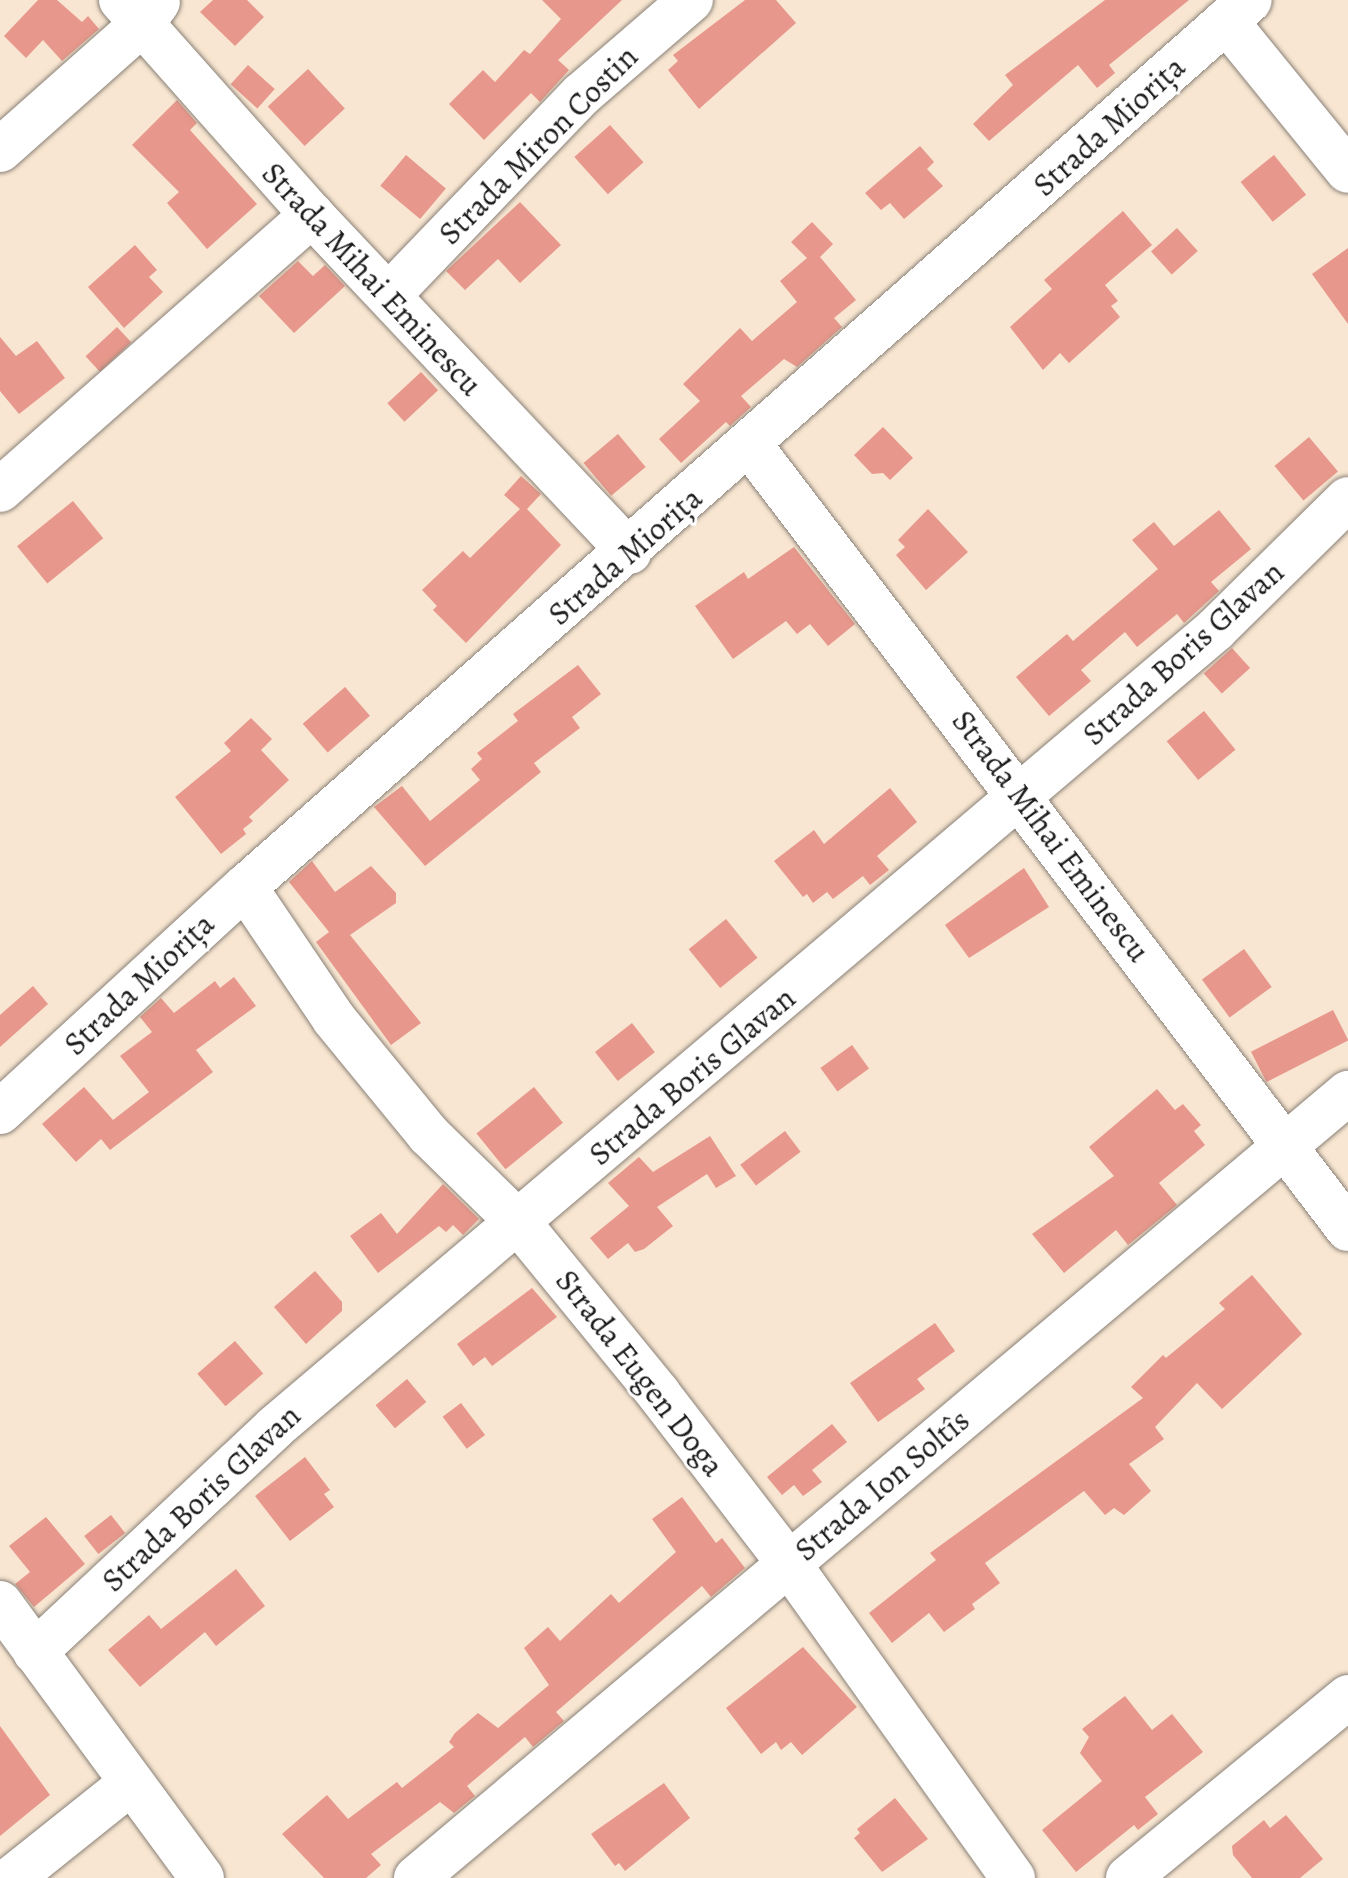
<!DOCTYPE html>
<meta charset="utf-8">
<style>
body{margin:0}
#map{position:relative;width:1348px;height:1878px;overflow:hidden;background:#f8e6d2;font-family:Alegreya,serif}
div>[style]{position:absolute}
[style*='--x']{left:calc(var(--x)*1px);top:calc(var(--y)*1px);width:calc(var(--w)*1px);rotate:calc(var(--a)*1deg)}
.building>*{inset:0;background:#e7978b;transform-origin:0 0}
.roads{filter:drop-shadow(0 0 2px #8a8177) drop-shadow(0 0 2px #8a8177)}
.minor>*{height:44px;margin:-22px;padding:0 22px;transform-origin:22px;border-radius:22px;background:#fff}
span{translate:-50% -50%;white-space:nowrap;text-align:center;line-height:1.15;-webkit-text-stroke:6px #fff;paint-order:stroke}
.street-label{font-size:32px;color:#1c1c1c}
</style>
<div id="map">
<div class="building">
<div style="clip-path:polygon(38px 0,57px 0,82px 22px,88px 16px,99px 29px,62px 61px,43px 40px,26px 58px,4px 36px)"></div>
<div style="clip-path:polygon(213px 0,247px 0,264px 17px,235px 46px,200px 12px)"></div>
<div style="clip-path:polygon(542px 0,622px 0,558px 60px,569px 70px,540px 102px,531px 93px,484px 140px,449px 104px,483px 70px,495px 82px,524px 50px,530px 54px,561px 19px)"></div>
<div style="clip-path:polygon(745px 0,776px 0,796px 23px,699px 109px,668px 70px,678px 61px,673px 55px)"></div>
<div style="clip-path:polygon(1105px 0,1189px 0,1109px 65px,1115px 73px,1097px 88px,1078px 65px,989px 141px,973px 124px,1013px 85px,1005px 75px)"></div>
<div style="left:248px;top:65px;width:36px;height:26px;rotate:42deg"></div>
<div style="left:308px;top:69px;width:54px;height:55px;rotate:47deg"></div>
<div style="clip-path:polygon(177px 100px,197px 123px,190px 130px,257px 204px,207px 249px,167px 203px,179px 192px,132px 145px)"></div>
<div style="left:610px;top:125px;width:50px;height:48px;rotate:48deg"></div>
<div style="clip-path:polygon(920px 146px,934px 162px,927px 169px,943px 186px,904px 219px,890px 203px,881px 210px,865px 193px)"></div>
<div style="left:406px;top:155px;width:52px;height:40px;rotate:40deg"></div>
<div style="left:1274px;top:155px;width:51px;height:43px;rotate:51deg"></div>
<div style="clip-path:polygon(520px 202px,561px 245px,520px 283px,498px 259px,465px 290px,446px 271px)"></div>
<div style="clip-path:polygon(1123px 211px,1152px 245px,1105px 285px,1118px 301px,1111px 306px,1120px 317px,1069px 363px,1060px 353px,1043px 370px,1010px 327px,1052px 289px,1044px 280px)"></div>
<div style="clip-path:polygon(812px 222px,833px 244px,820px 257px,856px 300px,834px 318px,842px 327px,797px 367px,784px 359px,741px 396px,751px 407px,730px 426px,726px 422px,681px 463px,659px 439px,700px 401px,683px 384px,740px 328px,752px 341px,797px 302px,780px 281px,807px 258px,791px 242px)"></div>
<div style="left:1177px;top:228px;width:31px;height:35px;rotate:48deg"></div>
<div style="clip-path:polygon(135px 245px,157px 270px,149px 277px,163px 292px,124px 328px,88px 287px)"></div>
<div style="clip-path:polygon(1348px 248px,1348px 324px,1312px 274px)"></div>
<div style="clip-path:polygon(298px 261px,313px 276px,325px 265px,345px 286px,294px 333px,259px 296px)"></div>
<div style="left:117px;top:327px;width:21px;height:43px;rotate:47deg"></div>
<div style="clip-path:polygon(0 337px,16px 356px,37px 341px,65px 378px,19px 414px,0 391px)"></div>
<div style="left:421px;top:372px;width:25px;height:46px;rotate:47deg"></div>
<div style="clip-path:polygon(883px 427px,913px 458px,890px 480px,883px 473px,872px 474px,854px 455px)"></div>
<div style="left:618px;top:434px;width:43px;height:45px;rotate:50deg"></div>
<div style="left:1309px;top:437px;width:45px;height:45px;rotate:50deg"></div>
<div style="clip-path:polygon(521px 476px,541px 494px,527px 509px,561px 545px,466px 643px,433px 610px,437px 606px,422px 590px,463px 551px,470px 558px,520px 509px,504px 495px)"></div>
<div style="left:73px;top:501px;width:48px;height:72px;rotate:51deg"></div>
<div style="clip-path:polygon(928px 509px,968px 552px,926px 590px,896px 555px,905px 547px,898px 540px)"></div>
<div style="clip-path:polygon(1219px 510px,1251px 549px,1211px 582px,1219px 591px,1184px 623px,1177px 614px,1137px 647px,1125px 632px,1081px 670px,1091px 681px,1049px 716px,1016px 677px,1067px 634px,1073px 641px,1158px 569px,1132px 540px,1154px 522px,1174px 546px)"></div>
<div style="clip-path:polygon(794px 547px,855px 624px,828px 646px,810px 624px,797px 634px,786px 621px,733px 659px,695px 606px,744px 572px,748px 579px)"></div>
<div style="left:1232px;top:648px;width:27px;height:38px;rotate:48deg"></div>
<div style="clip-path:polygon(578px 665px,601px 694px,572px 717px,580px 728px,534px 763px,541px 772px,425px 866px,374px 807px,402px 786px,430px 821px,480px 780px,471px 769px,482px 759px,477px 753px,518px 721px,513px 714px)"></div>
<div style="left:345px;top:687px;width:38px;height:56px;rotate:49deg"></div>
<div style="left:1204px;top:711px;width:50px;height:48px;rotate:51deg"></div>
<div style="clip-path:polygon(251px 718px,272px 739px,261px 750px,289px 780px,249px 817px,253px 821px,243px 829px,246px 834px,221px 854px,175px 797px,231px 751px,224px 743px)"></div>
<div style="clip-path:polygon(890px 788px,917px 822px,877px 856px,889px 870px,870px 885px,863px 876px,833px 899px,827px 892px,813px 903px,807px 894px,803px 897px,774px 861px,814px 830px,824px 844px)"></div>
<div style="clip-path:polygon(312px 861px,335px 892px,371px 866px,396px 893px,396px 903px,350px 935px,421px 1023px,391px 1045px,316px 942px,329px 932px,289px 882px)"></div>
<div style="clip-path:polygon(1024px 868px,1049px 907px,969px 958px,945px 925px)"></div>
<div style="left:726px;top:919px;width:50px;height:48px;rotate:51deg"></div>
<div style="left:1244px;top:949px;width:47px;height:52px;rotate:54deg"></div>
<div style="clip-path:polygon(234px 977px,256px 1006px,196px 1050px,213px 1072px,110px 1150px,101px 1139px,76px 1162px,42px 1124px,84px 1087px,113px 1120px,149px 1092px,120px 1056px,152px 1032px,140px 1017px,161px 998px,174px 1013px,215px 981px,220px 988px)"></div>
<div style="clip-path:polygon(33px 986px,48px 1004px,0 1047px,0 1015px)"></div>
<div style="left:1333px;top:1010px;width:34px;height:92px;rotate:63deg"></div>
<div style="left:632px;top:1023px;width:37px;height:47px;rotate:52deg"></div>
<div style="left:852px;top:1045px;width:29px;height:39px;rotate:54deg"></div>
<div style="left:534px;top:1087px;width:46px;height:74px;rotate:51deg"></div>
<div style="clip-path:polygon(1157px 1089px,1175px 1110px,1183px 1104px,1201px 1125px,1194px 1131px,1205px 1145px,1159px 1183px,1177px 1205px,1128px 1245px,1116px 1230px,1064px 1273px,1032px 1234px,1114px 1176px,1089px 1147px)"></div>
<div style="left:785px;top:1131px;width:26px;height:56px;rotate:53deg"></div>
<div style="clip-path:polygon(710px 1136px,736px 1176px,716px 1188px,707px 1174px,657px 1207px,673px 1226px,644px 1249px,635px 1252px,628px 1243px,608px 1259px,590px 1238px,629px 1206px,608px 1183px,639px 1157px,653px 1172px)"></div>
<div style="clip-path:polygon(443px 1184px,479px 1219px,463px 1235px,453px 1225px,446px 1232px,439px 1226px,378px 1273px,350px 1236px,381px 1213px,397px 1234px)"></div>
<div style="clip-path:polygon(315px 1271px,342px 1302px,342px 1311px,306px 1344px,274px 1307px)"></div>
<div style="clip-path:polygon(1252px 1275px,1302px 1334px,1222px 1409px,1197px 1383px,1155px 1427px,1164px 1439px,1129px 1464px,1151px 1491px,1124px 1515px,1114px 1508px,1105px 1515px,1084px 1491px,985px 1563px,1000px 1583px,972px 1604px,975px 1609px,944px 1632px,929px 1613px,892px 1643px,869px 1613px,936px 1560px,930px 1553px,1143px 1398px,1131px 1387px,1163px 1355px,1166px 1358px,1225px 1309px,1219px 1303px)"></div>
<div style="clip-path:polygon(532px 1288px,557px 1317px,492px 1366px,485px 1357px,473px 1366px,457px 1344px)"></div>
<div style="clip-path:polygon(935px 1323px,955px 1351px,917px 1379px,925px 1389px,878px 1422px,850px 1383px)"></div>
<div style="left:235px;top:1341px;width:43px;height:50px;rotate:49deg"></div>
<div style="left:407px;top:1379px;width:30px;height:41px;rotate:50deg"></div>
<div style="left:461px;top:1403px;width:40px;height:23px;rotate:53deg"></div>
<div style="clip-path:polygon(832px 1424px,847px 1442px,812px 1470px,822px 1482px,803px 1496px,794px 1485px,782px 1495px,767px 1477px)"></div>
<div style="clip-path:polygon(305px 1457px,330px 1490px,324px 1494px,334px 1507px,290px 1541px,255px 1496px)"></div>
<div style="clip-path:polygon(682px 1497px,716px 1543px,722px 1538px,745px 1568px,711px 1597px,702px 1586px,556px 1712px,564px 1721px,533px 1747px,525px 1737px,467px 1786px,475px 1796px,454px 1813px,440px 1802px,371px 1854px,381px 1865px,366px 1878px,324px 1878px,282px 1834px,327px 1795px,348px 1819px,397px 1782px,402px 1788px,454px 1747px,449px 1742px,455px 1733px,478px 1713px,498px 1728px,549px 1685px,524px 1648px,548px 1627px,560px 1641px,611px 1594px,619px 1603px,676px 1552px,652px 1519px)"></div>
<div style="left:111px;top:1515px;width:23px;height:34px;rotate:52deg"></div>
<div style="clip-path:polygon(46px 1517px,85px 1564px,34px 1607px,15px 1584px,30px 1572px,9px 1546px)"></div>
<div style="clip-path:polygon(236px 1569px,265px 1606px,216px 1646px,205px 1632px,140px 1687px,108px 1650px,149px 1615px,161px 1629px)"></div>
<div style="clip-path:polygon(803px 1647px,857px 1707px,802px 1755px,791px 1742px,781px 1750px,776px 1742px,761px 1754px,726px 1708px)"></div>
<div style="clip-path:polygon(1125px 1696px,1152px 1730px,1172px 1714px,1203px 1752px,1145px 1797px,1158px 1814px,1138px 1830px,1134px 1825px,1076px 1872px,1042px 1830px,1102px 1781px,1080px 1753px,1089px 1737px,1082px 1729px)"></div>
<div style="clip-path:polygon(0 1726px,50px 1795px,0 1836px)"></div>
<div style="clip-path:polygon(664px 1783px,690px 1818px,625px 1871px,619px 1863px,615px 1866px,591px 1834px)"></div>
<div style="clip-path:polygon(895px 1798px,928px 1839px,882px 1872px,854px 1838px,860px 1833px,857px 1829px)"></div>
<div style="clip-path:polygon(1286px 1815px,1323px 1859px,1300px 1878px,1252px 1878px,1233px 1855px,1232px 1846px,1264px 1820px,1270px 1828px)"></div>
</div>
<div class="roads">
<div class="minor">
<div style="--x:121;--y:0;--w:288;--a:48.4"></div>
<div style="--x:312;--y:215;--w:463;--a:46.7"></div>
<div style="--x:1226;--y:21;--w:193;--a:50.9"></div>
<div style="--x:0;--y:150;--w:190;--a:-41.6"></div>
<div style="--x:142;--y:24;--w:27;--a:-54"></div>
<div style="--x:390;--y:294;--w:277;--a:-46.2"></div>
<div style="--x:582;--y:94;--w:144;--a:-40.8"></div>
<div style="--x:750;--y:445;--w:986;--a:52.67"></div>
<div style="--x:0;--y:490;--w:416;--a:-41.4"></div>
<div style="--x:245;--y:887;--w:159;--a:56"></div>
<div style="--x:334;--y:1019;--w:150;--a:50.7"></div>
<div style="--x:429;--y:1135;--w:126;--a:44.4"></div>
<div style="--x:519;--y:1223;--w:220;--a:50.7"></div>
<div style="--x:658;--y:1393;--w:215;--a:52.5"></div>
<div style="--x:789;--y:1564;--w:386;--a:54.5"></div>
<div style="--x:0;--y:1112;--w:333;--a:-42.6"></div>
<div style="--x:245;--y:887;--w:1340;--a:-41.43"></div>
<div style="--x:0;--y:1603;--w:341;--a:53.7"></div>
<div style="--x:35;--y:1652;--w:328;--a:-43.1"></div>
<div style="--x:274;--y:1428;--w:1235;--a:-40.3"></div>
<div style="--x:1216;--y:629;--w:185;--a:-44.6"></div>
<div style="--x:12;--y:1878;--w:152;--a:-38.6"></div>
<div style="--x:416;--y:1878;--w:1219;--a:-40.11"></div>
<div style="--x:1128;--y:1878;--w:285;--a:-39.4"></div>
</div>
</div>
<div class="street-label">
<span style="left:1109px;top:126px;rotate:-42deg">Strada Miorița</span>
<span style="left:538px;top:145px;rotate:-45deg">Strada Miron Costin</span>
<span style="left:372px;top:279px;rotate:47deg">Strada Mihai Eminescu</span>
<span style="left:625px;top:556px;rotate:-41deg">Strada Miorița</span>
<span style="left:1183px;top:653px;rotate:-42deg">Strada Boris Glavan</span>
<span style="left:1051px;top:836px;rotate:53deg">Strada Mihai Eminescu</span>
<span style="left:139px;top:984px;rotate:-43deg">Strada Miorița</span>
<span style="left:692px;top:1076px;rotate:-40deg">Strada Boris Glavan</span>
<span style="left:640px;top:1373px;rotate:52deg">Strada Eugen Doga</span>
<span style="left:882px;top:1485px;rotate:-40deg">Strada Ion Soltîs</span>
<span style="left:201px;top:1498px;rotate:-43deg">Strada Boris Glavan</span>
</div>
</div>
